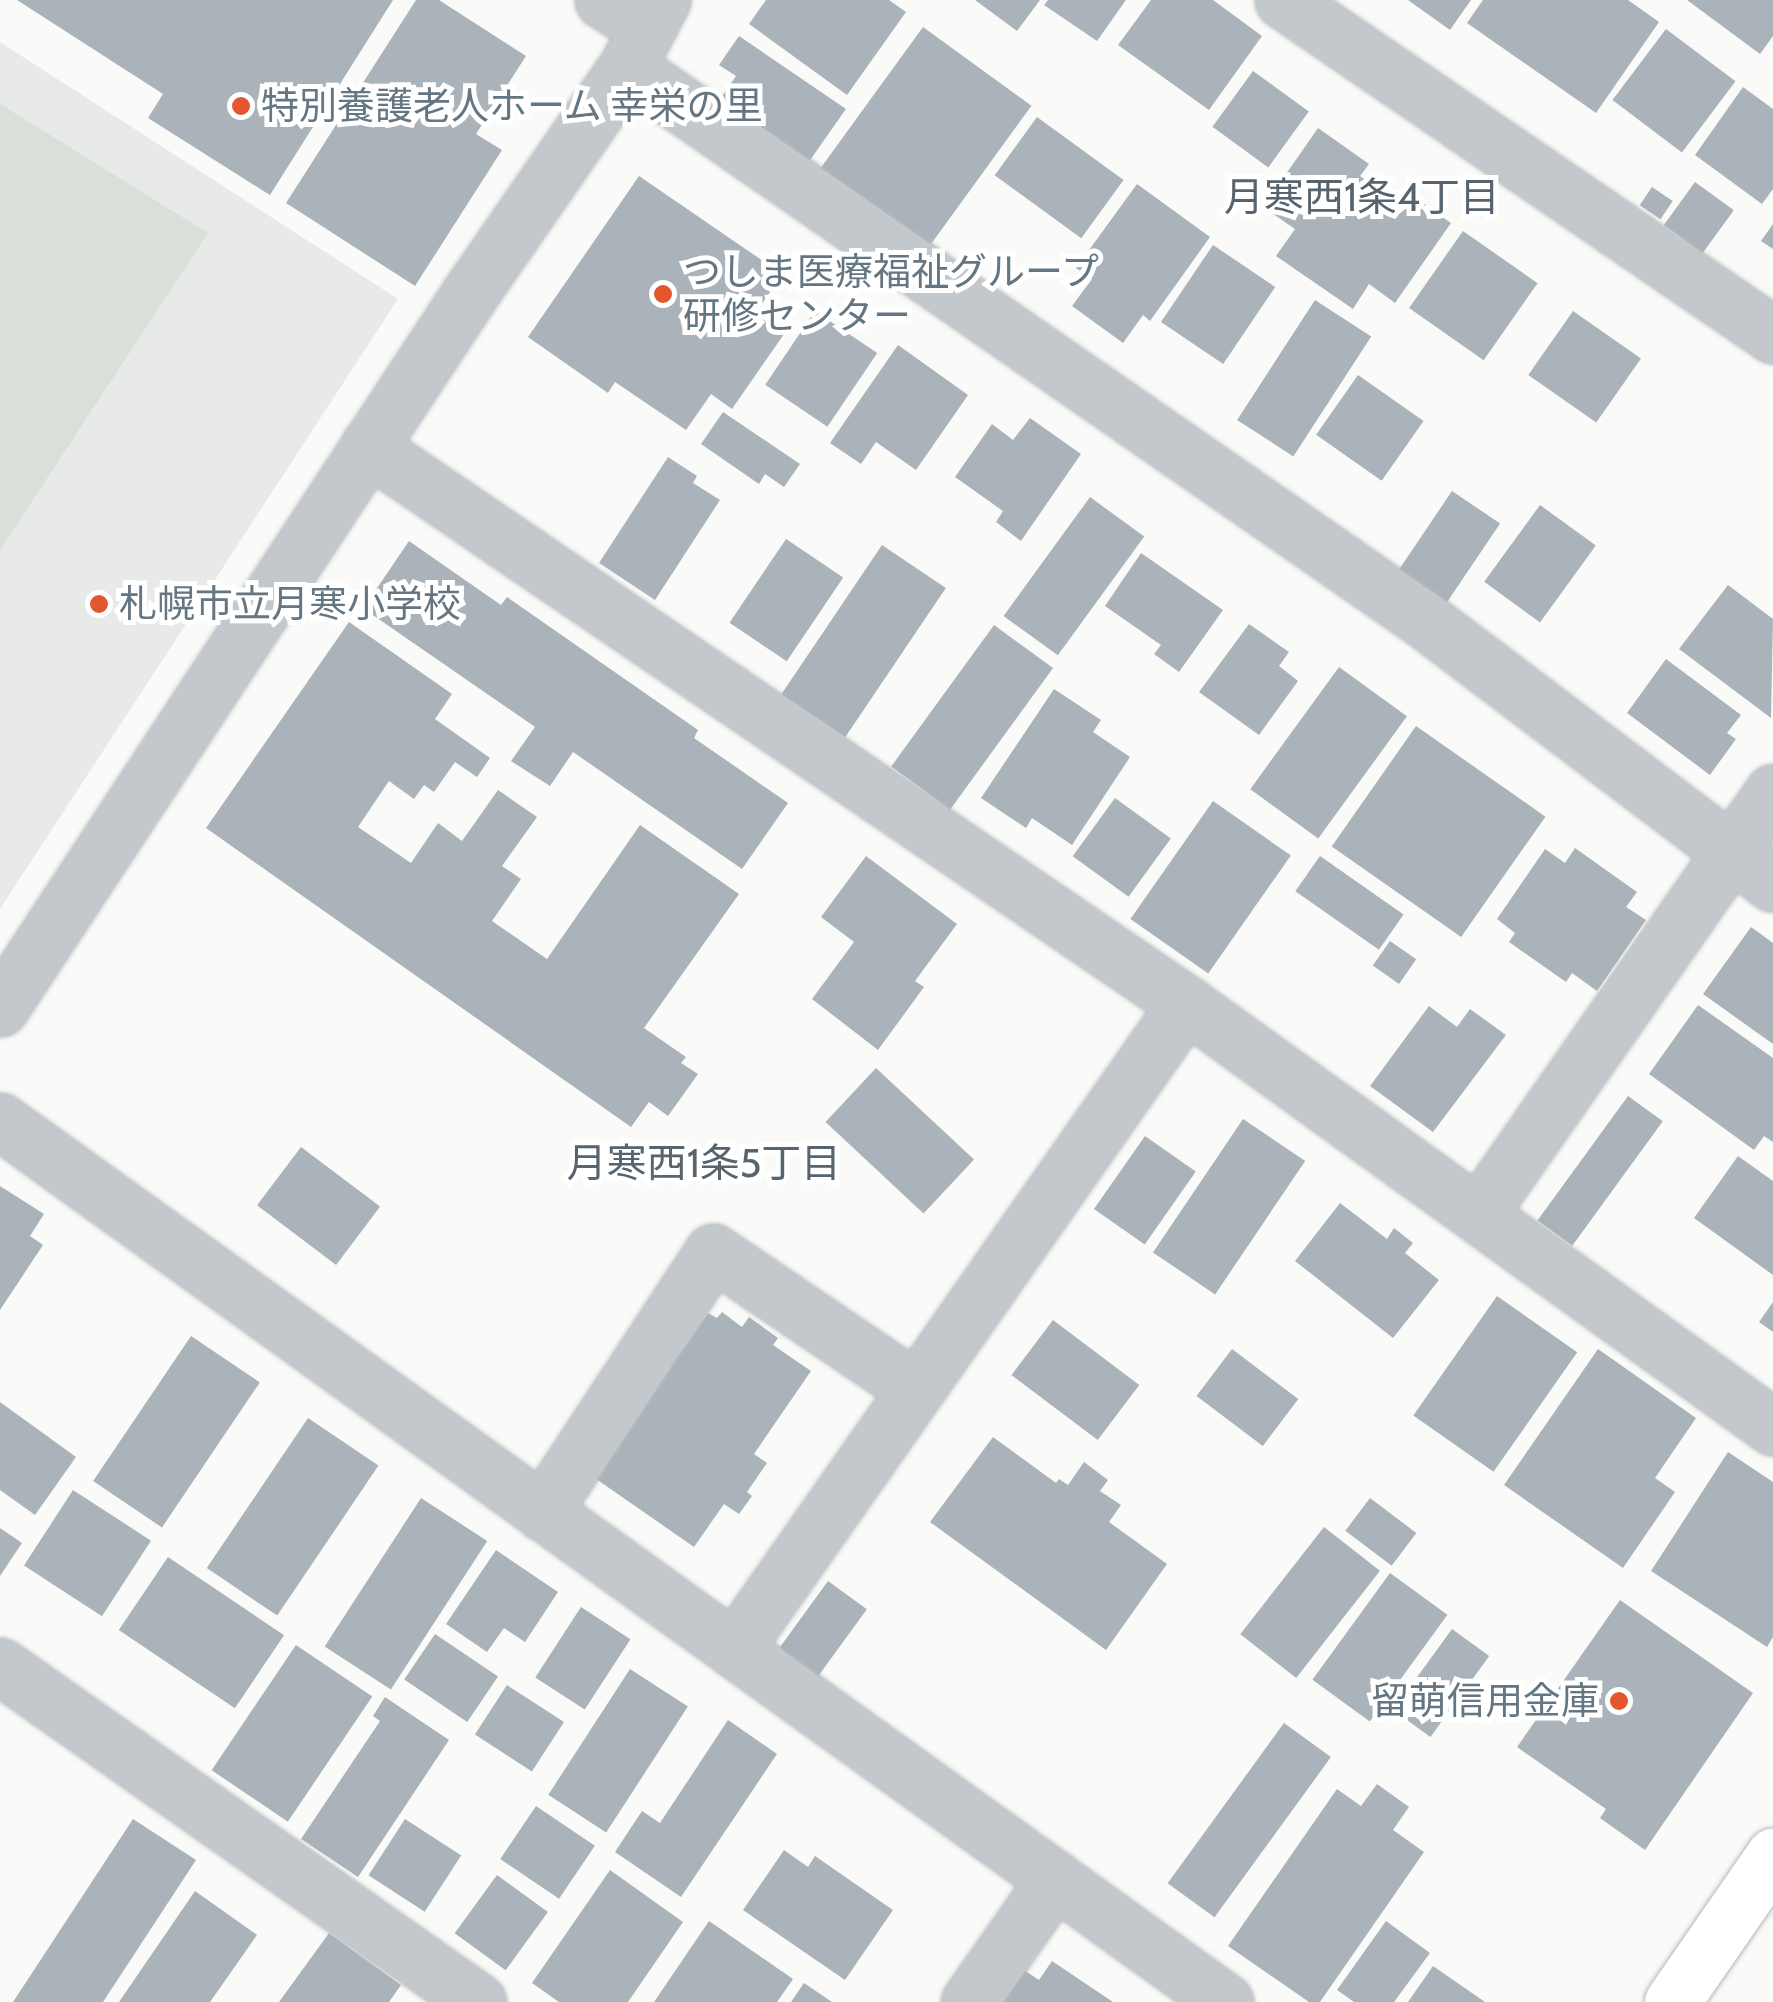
<!DOCTYPE html>
<meta charset="utf-8">
<style>
body{margin:0}
#map{position:relative;width:1773px;height:2002px;overflow:hidden;background:#fafaf8;font-family:Cabin,"Noto Sans JP",sans-serif}
div>[style]{position:absolute}
[style*='--x']{left:calc(var(--x)*1px);top:calc(var(--y)*1px);width:calc(var(--w)*1px);rotate:calc(var(--a)*1deg)}
.built>*{inset:0;background:#e8e9e9}
.green>*{inset:0;background:#dadfd7}
.building>*{inset:0;background:#aab3b9;transform-origin:0 0}
.roads{filter:drop-shadow(0 0 2px #b4b9bd) drop-shadow(0 0 2px #b4b9bd)}
.minor>*{height:55px;margin:-27.5px;padding:0 27.5px;transform-origin:27.5px;border-radius:27.5px;background:#c3c8cc}
.highway>*{height:55px;margin:-27.5px;padding:0 27.5px;transform-origin:27.5px;border-radius:27.5px;background:#fff}
.dots>*{width:28px;height:28px;translate:-50% -50%;box-sizing:border-box;border:5px solid #fff;border-radius:50%}
span{translate:-50% -50%;white-space:nowrap;text-align:center;line-height:1.15;-webkit-text-stroke:10px #fff;paint-order:stroke}
.poi-label{font-size:38px;color:#657683}
.left{translate:0 -50%;text-align:left}
.right{translate:-100% -50%;text-align:right}
.neighbourhood-label{font-size:40px;color:#57646e}
</style>
<div id="map">
<div class="built">
<div style="clip-path:polygon(0 42px,398px 299px,0 909px)"></div>
</div>
<div class="green">
<div style="clip-path:polygon(0 104px,208px 233px,0 550px)"></div>
</div>
<div class="building">
<div style="clip-path:polygon(17px 0,393px 0,270px 195px,148px 118px,163px 94px)"></div>
<div style="clip-path:polygon(416px 0,439px 0,526px 56px,476px 134px,502px 150px,415px 286px,286px 203px)"></div>
<div style="clip-path:polygon(766px 0,889px 0,906px 12px,847px 95px,749px 24px)"></div>
<div style="clip-path:polygon(975px 0,1040px 0,1017px 31px)"></div>
<div style="clip-path:polygon(1048px 0,1126px 0,1097px 41px,1044px 5px)"></div>
<div style="clip-path:polygon(1151px 0,1213px 0,1262px 36px,1209px 110px,1118px 45px)"></div>
<div style="clip-path:polygon(1408px 0,1471px 0,1450px 30px)"></div>
<div style="clip-path:polygon(1483px 0,1628px 0,1659px 22px,1596px 113px,1467px 23px)"></div>
<div style="clip-path:polygon(1687px 0,1773px 0,1773px 36px,1760px 54px)"></div>
<div style="left:923px;top:27px;width:134px;height:176px;rotate:36deg"></div>
<div style="left:1666px;top:29px;width:87px;height:89px;rotate:37deg"></div>
<div style="clip-path:polygon(739px 36px,846px 109px,808px 163px,718px 102px,736px 76px,719px 65px)"></div>
<div style="left:1253px;top:71px;width:69px;height:69px;rotate:36deg"></div>
<div style="clip-path:polygon(1743px 87px,1773px 109px,1773px 189px,1762px 204px,1695px 155px)"></div>
<div style="left:1037px;top:117px;width:107px;height:72px;rotate:36deg"></div>
<div style="clip-path:polygon(1318px 128px,1369px 164px,1360px 176px,1399px 204px,1407px 192px,1451px 223px,1395px 303px,1369px 284px,1353px 309px,1276px 256px,1295px 229px,1263px 207px)"></div>
<div style="clip-path:polygon(639px 176px,782px 274px,755px 314px,784px 334px,732px 409px,711px 394px,686px 430px,615px 382px,608px 393px,528px 337px)"></div>
<div style="left:1695px;top:182px;width:48px;height:53px;rotate:36deg"></div>
<div style="clip-path:polygon(1137px 184px,1210px 237px,1150px 321px,1143px 315px,1123px 343px,1072px 306px,1092px 279px,1076px 268px)"></div>
<div style="left:1652px;top:187px;width:25px;height:22px;rotate:34deg"></div>
<div style="clip-path:polygon(1773px 224px,1773px 249px,1761px 241px)"></div>
<div style="left:1463px;top:231px;width:91px;height:94px;rotate:35deg"></div>
<div style="left:1213px;top:245px;width:75px;height:93px;rotate:34deg"></div>
<div style="left:1315px;top:300px;width:67px;height:143px;rotate:33deg"></div>
<div style="left:815px;top:311px;width:75px;height:89px;rotate:34deg"></div>
<div style="left:1573px;top:311px;width:83px;height:78px;rotate:35deg"></div>
<div style="clip-path:polygon(898px 345px,968px 395px,916px 470px,876px 442px,861px 464px,830px 443px)"></div>
<div style="left:1358px;top:375px;width:80px;height:73px;rotate:35deg"></div>
<div style="clip-path:polygon(723px 412px,800px 464px,784px 487px,765px 474px,759px 484px,701px 444px)"></div>
<div style="clip-path:polygon(1030px 418px,1081px 454px,1021px 541px,996px 522px,1003px 511px,955px 477px,992px 424px,1013px 440px)"></div>
<div style="clip-path:polygon(668px 457px,697px 476px,693px 483px,720px 500px,655px 600px,599px 563px)"></div>
<div style="left:1452px;top:491px;width:58px;height:104px;rotate:34deg"></div>
<div style="left:1090px;top:497px;width:67px;height:147px;rotate:36deg"></div>
<div style="left:1540px;top:505px;width:69px;height:95px;rotate:36deg"></div>
<div style="left:786px;top:539px;width:69px;height:101px;rotate:34deg"></div>
<div style="clip-path:polygon(409px 541px,501px 605px,507px 597px,698px 730px,694px 738px,788px 803px,742px 869px,573px 752px,550px 786px,511px 761px,535px 727px,354px 602px,366px 585px,375px 591px)"></div>
<div style="left:882px;top:545px;width:77px;height:180px;rotate:34deg"></div>
<div style="clip-path:polygon(1141px 553px,1223px 610px,1179px 672px,1154px 654px,1161px 645px,1105px 606px)"></div>
<div style="clip-path:polygon(1728px 585px,1773px 619px,1771px 718px,1679px 649px)"></div>
<div style="clip-path:polygon(349px 622px,452px 694px,435px 719px,490px 758px,477px 777px,455px 762px,434px 792px,424px 785px,414px 799px,389px 781px,358px 827px,411px 863px,438px 823px,462px 841px,498px 790px,537px 817px,502px 866px,521px 879px,492px 921px,547px 959px,640px 825px,739px 894px,644px 1028px,686px 1057px,681px 1063px,698px 1074px,668px 1116px,649px 1102px,631px 1127px,206px 828px)"></div>
<div style="clip-path:polygon(1249px 624px,1289px 652px,1279px 666px,1298px 681px,1259px 735px,1199px 692px)"></div>
<div style="left:994px;top:625px;width:73px;height:175px;rotate:36deg"></div>
<div style="clip-path:polygon(1666px 659px,1741px 715px,1727px 733px,1736px 739px,1710px 775px,1627px 713px)"></div>
<div style="left:1339px;top:667px;width:84px;height:151px;rotate:36deg"></div>
<div style="clip-path:polygon(1054px 689px,1101px 720px,1093px 732px,1130px 757px,1072px 845px,1032px 818px,1026px 828px,981px 798px)"></div>
<div style="left:1416px;top:726px;width:158px;height:147px;rotate:35deg"></div>
<div style="left:1115px;top:798px;width:69px;height:72px;rotate:36deg"></div>
<div style="left:1213px;top:801px;width:95px;height:144px;rotate:35deg"></div>
<div style="clip-path:polygon(1575px 848px,1637px 892px,1626px 907px,1646px 920px,1597px 991px,1572px 973px,1566px 982px,1509px 942px,1515px 933px,1497px 919px,1545px 849px,1565px 863px)"></div>
<div style="clip-path:polygon(866px 856px,957px 924px,915px 981px,924px 987px,878px 1050px,812px 999px,854px 942px,821px 917px)"></div>
<div style="left:1320px;top:856px;width:102px;height:43px;rotate:35deg"></div>
<div style="clip-path:polygon(1751px 927px,1773px 943px,1773px 1044px,1703px 994px)"></div>
<div style="left:1390px;top:941px;width:32px;height:30px;rotate:35deg"></div>
<div style="clip-path:polygon(1698px 1005px,1773px 1058px,1773px 1142px,1764px 1136px,1754px 1150px,1649px 1074px)"></div>
<div style="clip-path:polygon(1429px 1006px,1457px 1027px,1470px 1009px,1506px 1035px,1433px 1132px,1370px 1086px)"></div>
<div style="left:876px;top:1068px;width:134px;height:74px;rotate:43deg"></div>
<div style="left:1628px;top:1096px;width:43px;height:154px;rotate:36deg"></div>
<div style="left:1243px;top:1119px;width:75px;height:161px;rotate:34deg"></div>
<div style="left:1145px;top:1136px;width:62px;height:89px;rotate:35deg"></div>
<div style="left:301px;top:1147px;width:99px;height:73px;rotate:37deg"></div>
<div style="clip-path:polygon(1738px 1156px,1773px 1181px,1773px 1275px,1694px 1218px)"></div>
<div style="clip-path:polygon(0 1186px,44px 1214px,30px 1236px,43px 1245px,0 1310px)"></div>
<div style="clip-path:polygon(1340px 1203px,1387px 1239px,1394px 1228px,1413px 1243px,1405px 1253px,1439px 1280px,1393px 1338px,1295px 1261px)"></div>
<div style="left:1497px;top:1296px;width:98px;height:146px;rotate:35deg"></div>
<div style="clip-path:polygon(1773px 1302px,1773px 1332px,1759px 1322px)"></div>
<div style="clip-path:polygon(722px 1312px,742px 1327px,749px 1317px,778px 1338px,773px 1345px,811px 1371px,754px 1454px,767px 1463px,747px 1492px,752px 1496px,739px 1514px,724px 1504px,694px 1547px,589px 1474px,679px 1345px,684px 1348px,708px 1313px,717px 1318px)"></div>
<div style="left:1053px;top:1320px;width:108px;height:69px;rotate:37deg"></div>
<div style="left:191px;top:1336px;width:83px;height:175px;rotate:34deg"></div>
<div style="left:1232px;top:1349px;width:83px;height:59px;rotate:37deg"></div>
<div style="clip-path:polygon(1598px 1349px,1696px 1418px,1655px 1478px,1675px 1492px,1623px 1568px,1504px 1485px)"></div>
<div style="clip-path:polygon(0 1402px,76px 1457px,35px 1515px,0 1490px)"></div>
<div style="left:308px;top:1418px;width:85px;height:181px;rotate:34deg"></div>
<div style="clip-path:polygon(993px 1437px,1056px 1483px,1059px 1479px,1068px 1485px,1084px 1462px,1108px 1480px,1100px 1491px,1121px 1505px,1109px 1522px,1167px 1564px,1106px 1650px,930px 1522px)"></div>
<div style="clip-path:polygon(1728px 1452px,1773px 1482px,1773px 1637px,1767px 1647px,1651px 1571px)"></div>
<div style="left:73px;top:1490px;width:93px;height:90px;rotate:33deg"></div>
<div style="left:421px;top:1498px;width:79px;height:177px;rotate:33deg"></div>
<div style="left:1370px;top:1498px;width:58px;height:41px;rotate:37deg"></div>
<div style="left:1324px;top:1527px;width:71px;height:136px;rotate:38deg"></div>
<div style="clip-path:polygon(0 1528px,22px 1543px,0 1576px)"></div>
<div style="clip-path:polygon(496px 1550px,558px 1592px,525px 1642px,504px 1628px,487px 1652px,446px 1624px)"></div>
<div style="left:168px;top:1557px;width:140px;height:88px;rotate:34deg"></div>
<div style="left:1390px;top:1573px;width:71px;height:132px;rotate:36deg"></div>
<div style="left:828px;top:1581px;width:48px;height:85px;rotate:36deg"></div>
<div style="clip-path:polygon(1620px 1600px,1753px 1693px,1645px 1850px,1600px 1818px,1606px 1809px,1517px 1747px)"></div>
<div style="left:581px;top:1607px;width:59px;height:84px;rotate:33deg"></div>
<div style="left:1452px;top:1629px;width:46px;height:100px;rotate:36deg"></div>
<div style="left:435px;top:1634px;width:76px;height:55px;rotate:34deg"></div>
<div style="left:296px;top:1645px;width:92px;height:151px;rotate:34deg"></div>
<div style="left:630px;top:1669px;width:69px;height:150px;rotate:33deg"></div>
<div style="left:507px;top:1685px;width:68px;height:59px;rotate:33deg"></div>
<div style="clip-path:polygon(385px 1697px,449px 1740px,358px 1877px,301px 1839px,380px 1721px,373px 1716px)"></div>
<div style="clip-path:polygon(728px 1720px,777px 1754px,681px 1897px,615px 1852px,642px 1811px,660px 1823px)"></div>
<div style="left:1284px;top:1723px;width:58px;height:198px;rotate:36deg"></div>
<div style="clip-path:polygon(1377px 1784px,1409px 1807px,1393px 1830px,1424px 1852px,1320px 2002px,1309px 2002px,1228px 1946px,1337px 1789px,1361px 1806px)"></div>
<div style="left:536px;top:1806px;width:71px;height:64px;rotate:34deg"></div>
<div style="clip-path:polygon(133px 1819px,196px 1860px,103px 2002px,13px 2002px)"></div>
<div style="left:405px;top:1819px;width:67px;height:67px;rotate:33deg"></div>
<div style="clip-path:polygon(784px 1850px,808px 1867px,815px 1856px,893px 1910px,845px 1980px,743px 1910px)"></div>
<div style="clip-path:polygon(610px 1870px,683px 1922px,628px 2002px,559px 2002px,532px 1983px)"></div>
<div style="left:497px;top:1875px;width:63px;height:72px;rotate:36deg"></div>
<div style="clip-path:polygon(195px 1891px,257px 1935px,210px 2002px,119px 2002px)"></div>
<div style="clip-path:polygon(709px 1921px,793px 1979px,777px 2002px,654px 2002px)"></div>
<div style="clip-path:polygon(1386px 1921px,1430px 1953px,1394px 2002px,1354px 2002px,1337px 1990px)"></div>
<div style="clip-path:polygon(329px 1933px,401px 1985px,389px 2002px,279px 2002px)"></div>
<div style="clip-path:polygon(1052px 1961px,1113px 2002px,998px 2002px,1021px 1968px,1039px 1980px)"></div>
<div style="clip-path:polygon(1433px 1966px,1485px 2002px,1408px 2002px)"></div>
<div style="clip-path:polygon(804px 1983px,832px 2002px,791px 2002px)"></div>
</div>
<div class="roads">
<div class="minor">
<div style="--x:603;--y:0;--w:49;--a:31.8"></div>
<div style="--x:1283;--y:0;--w:594;--a:34.36"></div>
<div style="--x:627;--y:67;--w:967;--a:34.73"></div>
<div style="--x:1422;--y:618;--w:440;--a:37.1"></div>
<div style="--x:368;--y:447;--w:990;--a:34.25"></div>
<div style="--x:1186;--y:1004;--w:724;--a:35.78"></div>
<div style="--x:0;--y:1008;--w:857;--a:-56.66"></div>
<div style="--x:471;--y:292;--w:274;--a:-55.3"></div>
<div style="--x:627;--y:67;--w:76;--a:-62.4"></div>
<div style="--x:0;--y:1121;--w:1509;--a:35.72"></div>
<div style="--x:1479;--y:1213;--w:513;--a:-55.07"></div>
<div style="--x:542;--y:1512;--w:311;--a:-56.7"></div>
<div style="--x:713;--y:1252;--w:243;--a:34.1"></div>
<div style="--x:734;--y:1649;--w:788;--a:-54.98"></div>
<div style="--x:0;--y:1666;--w:584;--a:35.1"></div>
<div style="--x:969;--y:2002;--w:150;--a:-55"></div>
</div>
<div class="highway">
<div style="--x:1672;--y:2002;--w:178;--a:-55.3"></div>
</div>
</div>
<div class="dots">
<div style="left:241px;top:106px;background:#e4572e"></div>
<div style="left:663px;top:294px;background:#e4572e"></div>
<div style="left:99px;top:604px;background:#e4572e"></div>
<div style="left:1619px;top:1701px;background:#e4572e"></div>
</div>
<div class="poi-label">
<span class="left" style="left:261px;top:106px">特別養護老人ホーム 幸栄の里</span>
<span class="left" style="left:683px;top:294px">つしま医療福祉グループ<br>研修センター</span>
<span class="left" style="left:119px;top:604px">札幌市立月寒小学校</span>
<span class="right" style="left:1599px;top:1701px">留萌信用金庫</span>
</div>
<div class="neighbourhood-label">
<span style="left:1362px;top:197px">月寒西1条4丁目</span>
<span style="left:704px;top:1163px">月寒西1条5丁目</span>
</div>
</div>
